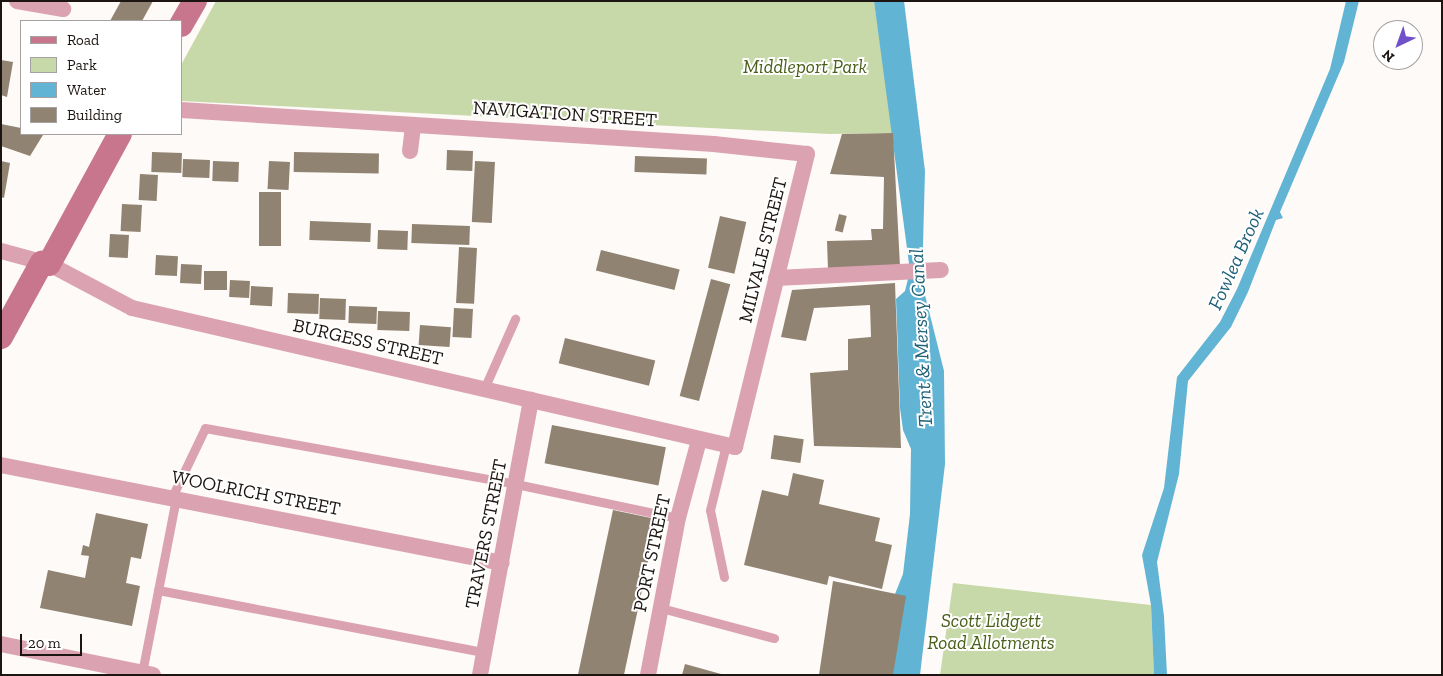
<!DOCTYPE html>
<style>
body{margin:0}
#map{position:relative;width:1443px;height:676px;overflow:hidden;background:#fefaf7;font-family:"Zilla Slab",serif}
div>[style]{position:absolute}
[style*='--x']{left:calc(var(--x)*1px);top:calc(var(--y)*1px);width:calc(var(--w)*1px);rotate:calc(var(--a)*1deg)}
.green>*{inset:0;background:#c7d9a8}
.water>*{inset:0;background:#61b4d4}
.building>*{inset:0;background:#908372;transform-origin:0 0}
.lane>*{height:9px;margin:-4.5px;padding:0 4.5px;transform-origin:4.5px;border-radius:4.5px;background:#dba3b1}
.street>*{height:16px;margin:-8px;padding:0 8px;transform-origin:8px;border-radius:8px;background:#dba3b1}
.secondary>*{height:24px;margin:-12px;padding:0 12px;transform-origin:12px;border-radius:12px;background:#c7768d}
span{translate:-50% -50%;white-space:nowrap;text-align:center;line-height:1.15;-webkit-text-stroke:4px #fff;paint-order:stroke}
.park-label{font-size:19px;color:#495e17;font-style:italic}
.street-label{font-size:19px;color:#1c1511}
.water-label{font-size:20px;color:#1f6077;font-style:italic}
.frame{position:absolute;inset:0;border:2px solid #1c1511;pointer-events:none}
.legend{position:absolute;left:20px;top:20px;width:162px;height:115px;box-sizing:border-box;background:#fff;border:1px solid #a4a1a0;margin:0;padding:6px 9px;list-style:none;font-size:15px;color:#1c1511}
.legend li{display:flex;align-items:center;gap:10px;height:25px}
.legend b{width:25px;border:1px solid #a4a1a0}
.north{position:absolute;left:1373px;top:20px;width:50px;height:50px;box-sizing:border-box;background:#fff;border:1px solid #a4a1a0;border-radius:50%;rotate:222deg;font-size:14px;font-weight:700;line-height:20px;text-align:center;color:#1c1511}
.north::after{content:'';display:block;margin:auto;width:18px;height:22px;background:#7151ca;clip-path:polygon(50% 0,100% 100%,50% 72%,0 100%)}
.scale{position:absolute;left:20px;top:634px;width:62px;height:22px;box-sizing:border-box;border:2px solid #1c1511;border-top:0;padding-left:6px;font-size:15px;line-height:18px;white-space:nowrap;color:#1c1511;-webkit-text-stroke:4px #fff;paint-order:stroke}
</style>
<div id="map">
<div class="green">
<div style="clip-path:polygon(216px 1px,874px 1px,893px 133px,829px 134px,181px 101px,181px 65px)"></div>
<div style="clip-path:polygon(953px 583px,1151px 605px,1154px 675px,940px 675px)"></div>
</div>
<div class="water">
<div style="clip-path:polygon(874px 1px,904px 1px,925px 171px,922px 283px,944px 371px,945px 464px,920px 675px,893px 675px,895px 594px,903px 574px,910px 514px,911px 449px,903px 430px,900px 408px,896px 299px,905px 291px,910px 271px)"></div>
<div style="clip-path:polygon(1346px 1px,1359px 1px,1344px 62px,1280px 212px,1283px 218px,1276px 220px,1248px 292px,1231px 327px,1188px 381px,1179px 474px,1157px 562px,1164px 616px,1167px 675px,1154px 675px,1151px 605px,1142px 555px,1164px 488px,1177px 377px,1220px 322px,1237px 289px,1330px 69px)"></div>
</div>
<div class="building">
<div style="clip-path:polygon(121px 1px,153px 1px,142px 21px,110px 21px)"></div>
<div style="clip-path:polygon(1px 60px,13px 62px,7px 97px,1px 95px)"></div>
<div style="clip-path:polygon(1px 124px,21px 128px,21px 134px,43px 135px,30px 156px,1px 146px)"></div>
<div style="clip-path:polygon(893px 133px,900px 266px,828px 269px,827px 241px,872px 240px,871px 229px,883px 229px,884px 177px,830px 174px,842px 134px)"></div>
<div style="left:447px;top:150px;width:26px;height:20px;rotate:2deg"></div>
<div style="left:152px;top:152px;width:30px;height:20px;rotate:2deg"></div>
<div style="left:294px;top:152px;width:85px;height:20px;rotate:1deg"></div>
<div style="left:635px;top:156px;width:72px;height:16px;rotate:2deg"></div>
<div style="left:183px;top:159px;width:27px;height:18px;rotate:2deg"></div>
<div style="clip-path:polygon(1px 161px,10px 163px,4px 198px,1px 197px)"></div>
<div style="left:213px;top:161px;width:26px;height:20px;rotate:2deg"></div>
<div style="left:269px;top:161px;width:21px;height:28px;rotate:3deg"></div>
<div style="left:475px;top:161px;width:20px;height:61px;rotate:3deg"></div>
<div style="left:140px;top:174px;width:18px;height:26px;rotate:3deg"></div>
<div style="left:259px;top:192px;width:22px;height:54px"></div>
<div style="left:122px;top:204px;width:20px;height:27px;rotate:3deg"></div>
<div style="left:839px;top:214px;width:8px;height:17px;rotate:14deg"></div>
<div style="left:720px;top:216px;width:27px;height:53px;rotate:13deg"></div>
<div style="left:310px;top:221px;width:61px;height:19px;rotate:2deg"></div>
<div style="left:412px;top:224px;width:58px;height:19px;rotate:2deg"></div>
<div style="left:378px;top:230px;width:30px;height:19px;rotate:2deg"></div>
<div style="left:110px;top:234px;width:19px;height:23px;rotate:3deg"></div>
<div style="left:459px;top:247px;width:18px;height:56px;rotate:3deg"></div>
<div style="left:601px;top:250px;width:81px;height:21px;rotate:14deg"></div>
<div style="left:156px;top:255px;width:22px;height:20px;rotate:3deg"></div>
<div style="left:181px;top:264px;width:21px;height:19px;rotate:3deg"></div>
<div style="left:204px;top:271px;width:23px;height:19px"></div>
<div style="left:711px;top:279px;width:20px;height:121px;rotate:15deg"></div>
<div style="left:230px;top:280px;width:20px;height:17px;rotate:3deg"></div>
<div style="clip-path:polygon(895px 283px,901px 448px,814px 446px,810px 373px,848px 370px,848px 339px,871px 337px,870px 305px,814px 308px,806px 341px,781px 337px,792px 290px)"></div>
<div style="left:251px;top:286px;width:22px;height:19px;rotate:3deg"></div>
<div style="left:288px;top:293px;width:31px;height:20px;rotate:2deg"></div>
<div style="left:320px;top:298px;width:26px;height:21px;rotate:2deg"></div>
<div style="left:349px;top:306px;width:28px;height:17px;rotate:2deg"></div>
<div style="left:454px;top:308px;width:19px;height:29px;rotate:3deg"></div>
<div style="left:378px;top:311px;width:32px;height:19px;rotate:2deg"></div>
<div style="left:420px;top:325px;width:31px;height:20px;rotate:4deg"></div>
<div style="left:565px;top:338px;width:93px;height:26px;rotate:14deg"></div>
<div style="left:552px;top:425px;width:116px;height:39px;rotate:11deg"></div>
<div style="left:774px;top:435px;width:30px;height:24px;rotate:8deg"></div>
<div style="clip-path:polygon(793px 473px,824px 480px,819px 504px,880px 518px,875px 541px,892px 545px,882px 589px,829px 576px,827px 585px,744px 565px,762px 490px,788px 496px)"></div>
<div style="left:613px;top:510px;width:45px;height:168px;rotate:12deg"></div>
<div style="clip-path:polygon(96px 513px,148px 524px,141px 559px,131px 557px,126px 583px,140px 586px,132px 626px,40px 608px,48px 570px,85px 578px,89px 556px,81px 555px,83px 545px,89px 547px)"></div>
<div style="clip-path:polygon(833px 581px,906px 596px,893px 675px,819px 675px)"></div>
<div style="clip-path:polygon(685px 664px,721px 674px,721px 675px,682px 675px)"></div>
</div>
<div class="lane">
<div style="--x:484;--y:389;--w:77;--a:-66.1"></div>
<div style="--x:172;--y:497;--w:76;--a:-64.4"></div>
<div style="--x:205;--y:428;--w:316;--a:10.2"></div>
<div style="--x:516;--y:484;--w:166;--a:11.9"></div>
<div style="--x:724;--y:577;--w:68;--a:-101.8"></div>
<div style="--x:710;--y:510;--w:67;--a:-76.2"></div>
<div style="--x:158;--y:590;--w:332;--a:10.8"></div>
<div style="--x:661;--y:608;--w:117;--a:14.9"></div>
<div style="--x:142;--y:673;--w:178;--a:-79"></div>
</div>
<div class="street">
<div style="--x:17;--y:1;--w:47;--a:9.9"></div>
<div style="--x:410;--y:151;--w:26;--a:-83"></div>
<div style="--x:1;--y:251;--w:50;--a:15.2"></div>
<div style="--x:49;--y:264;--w:94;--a:27.9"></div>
<div style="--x:132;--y:308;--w:619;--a:12.98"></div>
<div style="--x:735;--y:447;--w:302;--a:-76.2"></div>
<div style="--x:807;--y:154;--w:94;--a:-173.9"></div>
<div style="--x:714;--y:144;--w:534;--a:-176.35"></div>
<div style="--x:776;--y:278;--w:165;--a:-2.8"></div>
<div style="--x:1;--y:465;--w:510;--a:11.07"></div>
<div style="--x:1;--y:644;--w:155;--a:11.5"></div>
<div style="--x:480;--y:675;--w:280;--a:-79.5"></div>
<div style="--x:648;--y:675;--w:160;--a:-79.2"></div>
<div style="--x:678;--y:518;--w:81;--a:-74.9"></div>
</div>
<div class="secondary">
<div style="--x:181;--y:25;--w:28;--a:-60"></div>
<div style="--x:49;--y:264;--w:148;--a:-61.4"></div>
<div style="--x:1;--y:337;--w:85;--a:-61.3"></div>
</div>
<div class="park-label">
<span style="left:805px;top:67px">Middleport Park</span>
<span style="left:991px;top:632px">Scott Lidgett<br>Road Allotments</span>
</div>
<div class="street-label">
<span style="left:565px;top:114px;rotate:4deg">NAVIGATION STREET</span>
<span style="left:763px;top:250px;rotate:-76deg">MILVALE STREET</span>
<span style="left:368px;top:342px;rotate:13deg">BURGESS STREET</span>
<span style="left:256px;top:493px;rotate:11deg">WOOLRICH STREET</span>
<span style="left:486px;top:534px;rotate:-79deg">TRAVERS STREET</span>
<span style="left:652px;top:553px;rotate:-78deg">PORT STREET</span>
</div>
<div class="water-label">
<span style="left:1236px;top:259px;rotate:-66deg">Fowlea Brook</span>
<span style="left:921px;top:338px;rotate:-93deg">Trent &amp; Mersey Canal</span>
</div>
<div class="frame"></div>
<ul class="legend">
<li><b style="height:6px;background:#c7768d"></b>Road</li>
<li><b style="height:14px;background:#c7d9a8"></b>Park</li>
<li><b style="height:14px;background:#61b4d4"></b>Water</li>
<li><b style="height:14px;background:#908372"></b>Building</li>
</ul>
<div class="north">N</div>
<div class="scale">20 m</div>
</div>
